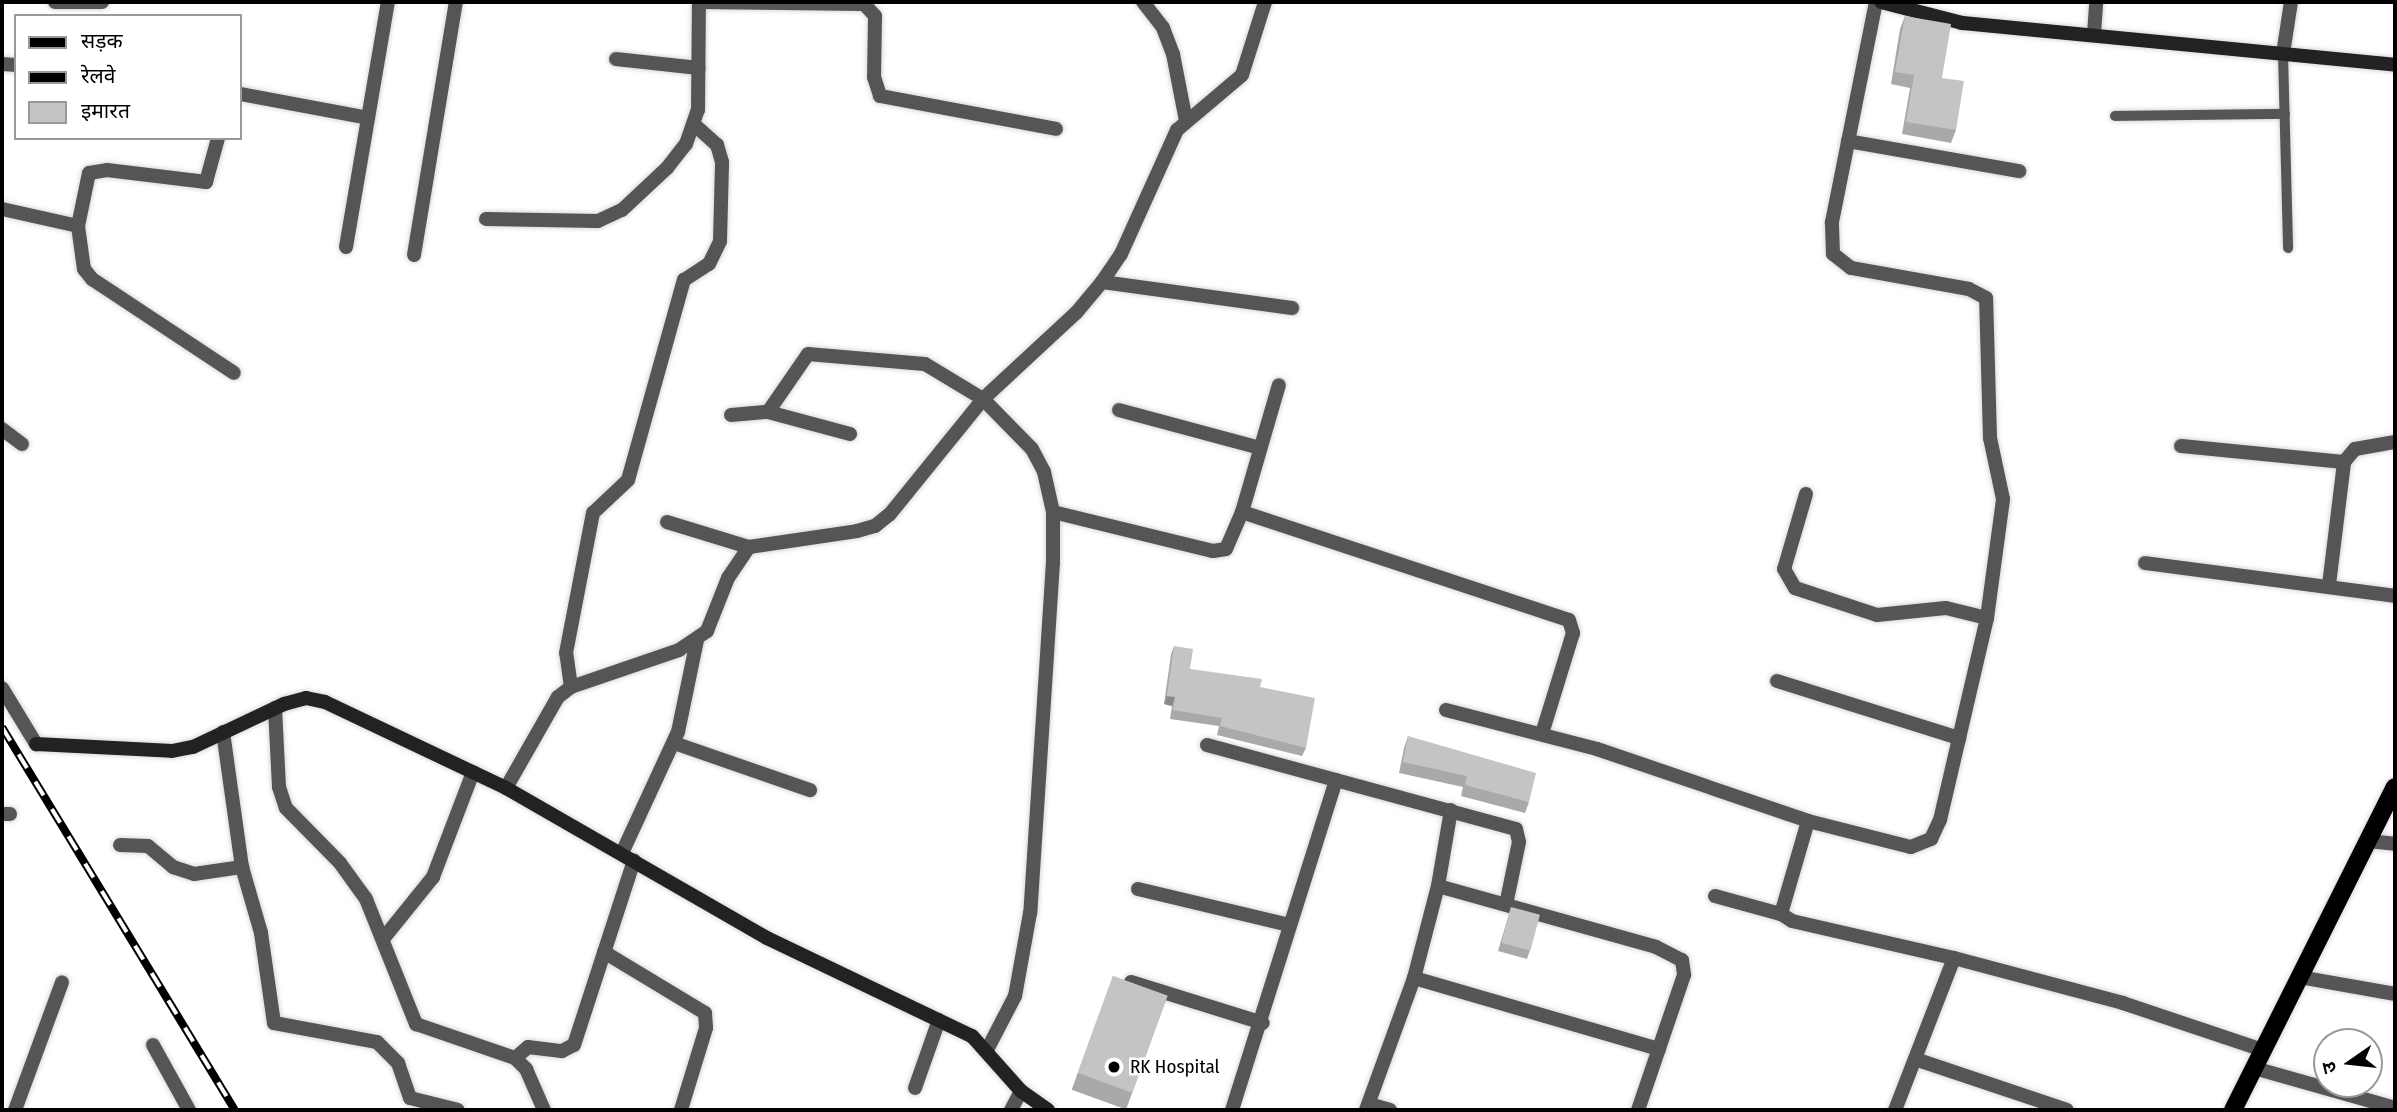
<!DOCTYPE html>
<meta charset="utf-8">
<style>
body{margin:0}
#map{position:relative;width:2397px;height:1112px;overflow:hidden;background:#fff;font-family:"Fira Sans Condensed","Noto Sans Devanagari",sans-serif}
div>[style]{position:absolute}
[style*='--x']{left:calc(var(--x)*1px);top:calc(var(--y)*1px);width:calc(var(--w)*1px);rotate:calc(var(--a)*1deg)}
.roads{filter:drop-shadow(0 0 2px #dbdbdb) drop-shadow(0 0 2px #dbdbdb)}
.lane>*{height:10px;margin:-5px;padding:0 5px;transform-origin:5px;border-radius:5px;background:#555}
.street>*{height:14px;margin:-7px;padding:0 7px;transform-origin:7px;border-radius:7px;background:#555}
.secondary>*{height:14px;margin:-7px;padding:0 7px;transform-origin:7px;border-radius:7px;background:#222}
.primary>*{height:18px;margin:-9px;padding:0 9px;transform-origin:9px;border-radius:9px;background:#000}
.rail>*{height:8px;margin-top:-4px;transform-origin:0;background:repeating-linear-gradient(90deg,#fff 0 16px,#000 0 32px);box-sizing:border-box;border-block:2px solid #000}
.wall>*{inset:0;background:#a9a9a9;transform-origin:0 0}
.shaded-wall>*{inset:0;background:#898989}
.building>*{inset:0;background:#c4c4c4;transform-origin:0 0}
.dots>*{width:19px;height:19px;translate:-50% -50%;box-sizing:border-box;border:4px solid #fff;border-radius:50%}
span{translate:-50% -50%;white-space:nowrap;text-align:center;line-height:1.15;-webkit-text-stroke:5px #fff;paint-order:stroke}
.poi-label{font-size:19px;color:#000}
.left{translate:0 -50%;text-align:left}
.frame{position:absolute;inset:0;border:4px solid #000;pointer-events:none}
.legend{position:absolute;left:14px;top:14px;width:228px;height:126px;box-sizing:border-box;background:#fff;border:2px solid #999;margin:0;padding:9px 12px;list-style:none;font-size:21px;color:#000}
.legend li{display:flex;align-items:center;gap:14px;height:35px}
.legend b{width:35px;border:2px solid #999}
.north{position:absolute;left:2313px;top:1028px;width:70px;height:70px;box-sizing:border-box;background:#fff;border:2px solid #999;border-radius:50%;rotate:256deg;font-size:19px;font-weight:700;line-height:28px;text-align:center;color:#000}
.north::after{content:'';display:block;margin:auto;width:24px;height:32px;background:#000;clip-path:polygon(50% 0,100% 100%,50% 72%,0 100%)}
</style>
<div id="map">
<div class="roads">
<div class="lane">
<div style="--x:2283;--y:54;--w:194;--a:88.5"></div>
<div style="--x:2115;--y:116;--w:170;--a:-0.7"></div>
</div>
<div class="street">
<div style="--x:55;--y:2;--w:47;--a:0"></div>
<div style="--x:699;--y:2;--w:165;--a:0.7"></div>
<div style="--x:864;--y:4;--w:16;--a:47"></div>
<div style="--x:875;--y:16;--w:61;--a:90.9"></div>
<div style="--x:874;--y:77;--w:20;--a:72"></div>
<div style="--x:880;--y:96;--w:179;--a:10.6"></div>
<div style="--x:1143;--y:2;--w:33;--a:52"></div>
<div style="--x:1163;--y:28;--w:28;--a:69"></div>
<div style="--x:1173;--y:54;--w:68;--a:79"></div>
<div style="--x:2094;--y:34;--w:32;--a:-86"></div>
<div style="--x:2283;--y:54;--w:53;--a:-81.3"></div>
<div style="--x:616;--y:59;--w:83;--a:6.2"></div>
<div style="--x:2;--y:64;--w:14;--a:4"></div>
<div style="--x:240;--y:94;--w:130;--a:10.6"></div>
<div style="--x:1848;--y:141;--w:174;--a:10"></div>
<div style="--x:2;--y:209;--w:78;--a:12.6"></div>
<div style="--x:78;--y:226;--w:43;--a:82.1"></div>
<div style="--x:84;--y:269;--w:13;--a:51"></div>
<div style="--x:92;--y:279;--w:170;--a:33.5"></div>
<div style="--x:486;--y:219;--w:112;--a:1"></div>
<div style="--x:598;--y:221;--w:26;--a:-25"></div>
<div style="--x:622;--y:210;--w:62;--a:-43"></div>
<div style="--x:667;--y:168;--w:31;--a:-52"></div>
<div style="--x:686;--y:144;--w:36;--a:-71"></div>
<div style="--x:698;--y:110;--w:108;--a:-89.5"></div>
<div style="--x:78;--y:226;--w:54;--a:-78.3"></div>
<div style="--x:89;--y:173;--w:18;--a:-9"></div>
<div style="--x:107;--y:170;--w:100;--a:6.9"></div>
<div style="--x:206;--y:182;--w:46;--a:-74.7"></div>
<div style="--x:346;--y:247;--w:249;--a:-80.3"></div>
<div style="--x:414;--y:255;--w:256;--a:-80.6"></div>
<div style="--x:1102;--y:282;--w:192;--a:7.8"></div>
<div style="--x:1119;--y:410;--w:146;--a:15.1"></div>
<div style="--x:768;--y:412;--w:85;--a:15"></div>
<div style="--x:731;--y:415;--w:37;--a:-5"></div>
<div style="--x:768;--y:412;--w:70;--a:-55.4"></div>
<div style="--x:808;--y:354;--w:117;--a:4.9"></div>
<div style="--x:925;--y:364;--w:68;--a:31.1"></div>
<div style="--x:983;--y:399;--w:70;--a:45.6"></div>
<div style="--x:1032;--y:449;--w:26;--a:62"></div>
<div style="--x:1044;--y:472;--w:41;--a:77.3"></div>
<div style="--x:1053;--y:512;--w:50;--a:90"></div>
<div style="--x:1053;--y:562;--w:352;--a:93.7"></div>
<div style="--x:1030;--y:913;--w:84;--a:100.2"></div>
<div style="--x:1015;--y:996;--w:59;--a:117.4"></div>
<div style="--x:2;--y:429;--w:25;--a:37"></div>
<div style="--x:2181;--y:446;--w:164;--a:5.6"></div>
<div style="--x:1806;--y:494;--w:78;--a:106.3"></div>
<div style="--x:1784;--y:569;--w:22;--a:60"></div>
<div style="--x:1795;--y:588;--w:86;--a:18.2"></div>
<div style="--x:1877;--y:615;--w:69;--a:-5.8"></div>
<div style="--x:1946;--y:608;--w:42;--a:13.7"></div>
<div style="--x:1053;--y:512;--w:165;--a:13.7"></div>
<div style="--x:1213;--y:551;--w:13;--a:-9"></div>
<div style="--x:1226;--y:549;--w:40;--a:-66.6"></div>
<div style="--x:1242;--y:512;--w:132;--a:-73.8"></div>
<div style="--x:1242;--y:512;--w:344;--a:18.3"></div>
<div style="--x:1569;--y:620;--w:14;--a:73"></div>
<div style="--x:1573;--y:633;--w:106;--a:107.1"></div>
<div style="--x:667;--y:522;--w:86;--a:17"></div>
<div style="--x:2145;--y:563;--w:252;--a:7.5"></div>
<div style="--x:2329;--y:585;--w:124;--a:-83"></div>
<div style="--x:2344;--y:462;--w:17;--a:-50"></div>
<div style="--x:2355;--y:449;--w:41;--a:-9.9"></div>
<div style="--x:1777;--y:681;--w:191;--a:17.4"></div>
<div style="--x:571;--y:687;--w:34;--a:-98"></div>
<div style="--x:566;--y:653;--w:143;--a:-79.1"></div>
<div style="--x:593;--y:513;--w:48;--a:-43.3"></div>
<div style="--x:628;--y:480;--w:208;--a:-74.4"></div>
<div style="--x:684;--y:280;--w:30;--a:-33"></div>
<div style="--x:709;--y:264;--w:25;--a:-64"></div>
<div style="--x:720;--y:241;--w:79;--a:-88.5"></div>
<div style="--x:722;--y:162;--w:18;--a:-106"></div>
<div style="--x:717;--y:145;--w:30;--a:-138"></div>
<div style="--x:2;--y:688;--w:66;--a:58.7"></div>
<div style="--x:275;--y:708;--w:79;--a:87.1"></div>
<div style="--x:279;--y:787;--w:22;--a:72"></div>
<div style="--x:286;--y:808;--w:77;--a:45.5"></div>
<div style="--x:340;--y:863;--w:44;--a:54.2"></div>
<div style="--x:366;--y:899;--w:135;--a:68.2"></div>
<div style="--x:416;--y:1024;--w:105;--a:19"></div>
<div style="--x:515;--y:1058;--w:16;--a:45"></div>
<div style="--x:526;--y:1069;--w:45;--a:66.3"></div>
<div style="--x:1446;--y:710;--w:156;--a:14.5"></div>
<div style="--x:1597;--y:749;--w:223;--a:18.8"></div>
<div style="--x:1808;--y:821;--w:106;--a:14.2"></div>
<div style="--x:1911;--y:847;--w:22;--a:-22"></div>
<div style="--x:1931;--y:839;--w:21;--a:-65"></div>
<div style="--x:1940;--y:820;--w:207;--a:-76.9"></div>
<div style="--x:1987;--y:618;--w:120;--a:-82.3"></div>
<div style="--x:2003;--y:499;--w:62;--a:-102"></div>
<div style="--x:1990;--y:438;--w:140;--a:-91.6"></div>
<div style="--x:1986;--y:298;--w:19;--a:-152"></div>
<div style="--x:1969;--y:289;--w:120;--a:-169.9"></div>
<div style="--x:1851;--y:268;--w:23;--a:-142"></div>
<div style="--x:1833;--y:254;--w:32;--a:-92"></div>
<div style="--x:1832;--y:222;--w:224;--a:-78.7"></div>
<div style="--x:223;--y:732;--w:136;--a:82"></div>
<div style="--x:242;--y:867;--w:69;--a:73.9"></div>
<div style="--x:261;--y:933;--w:91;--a:81.8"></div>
<div style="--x:274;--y:1023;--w:105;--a:10.5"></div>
<div style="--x:377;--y:1042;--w:30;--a:45"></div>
<div style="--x:398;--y:1063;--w:37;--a:71"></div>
<div style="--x:410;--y:1098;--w:49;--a:14"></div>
<div style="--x:674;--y:743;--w:144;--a:19.1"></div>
<div style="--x:1207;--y:745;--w:320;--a:15.2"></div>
<div style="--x:1516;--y:829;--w:13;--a:77"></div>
<div style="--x:1519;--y:842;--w:64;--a:101.7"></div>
<div style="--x:506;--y:788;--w:105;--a:-60.3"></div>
<div style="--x:558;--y:697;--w:16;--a:-38"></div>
<div style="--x:571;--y:687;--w:114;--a:-18.9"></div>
<div style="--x:679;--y:650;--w:34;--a:-34"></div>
<div style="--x:707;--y:631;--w:57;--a:-68.4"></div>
<div style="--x:728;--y:578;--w:37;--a:-56"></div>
<div style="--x:749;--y:547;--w:109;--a:-8.4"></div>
<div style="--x:857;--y:531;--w:19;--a:-16"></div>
<div style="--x:875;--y:526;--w:19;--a:-39"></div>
<div style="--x:890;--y:514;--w:148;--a:-51"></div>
<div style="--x:983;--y:399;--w:127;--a:-42.8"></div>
<div style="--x:1076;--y:313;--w:40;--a:-50"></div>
<div style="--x:1102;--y:282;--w:34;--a:-56"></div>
<div style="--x:1121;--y:254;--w:136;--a:-65.7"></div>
<div style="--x:1177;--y:130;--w:85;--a:-40.2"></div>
<div style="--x:1242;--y:75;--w:77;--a:-72.5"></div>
<div style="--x:2;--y:814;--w:8;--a:0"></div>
<div style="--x:1808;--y:821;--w:97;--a:106.2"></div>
<div style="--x:1781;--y:914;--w:13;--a:32"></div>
<div style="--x:1792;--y:921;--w:166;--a:12.9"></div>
<div style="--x:1954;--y:958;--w:163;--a:111.2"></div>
<div style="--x:2368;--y:841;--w:27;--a:6"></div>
<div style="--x:120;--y:845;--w:28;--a:2"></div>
<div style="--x:148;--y:846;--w:33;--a:40"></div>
<div style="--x:173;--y:867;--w:22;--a:18"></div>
<div style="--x:194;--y:874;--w:49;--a:-8.3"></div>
<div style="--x:622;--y:853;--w:133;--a:-65.2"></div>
<div style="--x:678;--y:732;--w:94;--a:-78.3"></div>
<div style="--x:1438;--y:886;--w:226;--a:15.6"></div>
<div style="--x:1656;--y:947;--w:29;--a:27"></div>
<div style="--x:1682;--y:960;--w:15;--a:82"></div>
<div style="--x:1684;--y:975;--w:143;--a:108.8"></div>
<div style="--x:1138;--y:889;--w:155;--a:13.4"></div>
<div style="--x:1715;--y:896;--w:68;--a:15.3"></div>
<div style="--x:383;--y:939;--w:80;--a:-51.1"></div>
<div style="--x:433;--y:877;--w:112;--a:-69.1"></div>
<div style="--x:604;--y:952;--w:118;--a:31.1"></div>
<div style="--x:705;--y:1013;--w:15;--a:86"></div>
<div style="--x:706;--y:1028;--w:86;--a:107"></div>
<div style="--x:1954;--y:958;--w:175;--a:14.9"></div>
<div style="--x:2123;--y:1003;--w:148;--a:18.6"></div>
<div style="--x:2300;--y:977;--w:97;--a:10.1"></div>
<div style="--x:1414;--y:978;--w:255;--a:16.2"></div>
<div style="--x:1131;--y:982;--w:138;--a:17.3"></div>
<div style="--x:153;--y:1045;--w:74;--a:61"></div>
<div style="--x:515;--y:1058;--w:17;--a:-40"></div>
<div style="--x:528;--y:1047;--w:34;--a:7"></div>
<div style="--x:562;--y:1051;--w:13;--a:-27"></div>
<div style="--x:574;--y:1045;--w:194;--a:-72"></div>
<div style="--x:1915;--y:1059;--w:160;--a:18.5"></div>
<div style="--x:2254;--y:1068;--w:147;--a:15.8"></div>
<div style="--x:915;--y:1088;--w:72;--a:-70.6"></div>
<div style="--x:1369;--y:1104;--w:22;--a:16"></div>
<div style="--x:15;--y:1110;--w:136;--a:-69.8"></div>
<div style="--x:1011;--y:1110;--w:21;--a:-62"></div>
<div style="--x:1232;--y:1110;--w:346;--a:-72.5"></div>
<div style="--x:1366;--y:1110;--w:140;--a:-70"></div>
<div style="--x:1414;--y:978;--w:95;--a:-75.4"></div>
<div style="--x:1438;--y:886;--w:77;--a:-80.3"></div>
</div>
<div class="secondary">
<div style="--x:1881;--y:2;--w:84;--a:14.5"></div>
<div style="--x:1962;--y:23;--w:435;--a:5.5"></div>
<div style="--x:36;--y:744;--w:136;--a:2.9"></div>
<div style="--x:172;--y:751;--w:21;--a:-11"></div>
<div style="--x:193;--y:747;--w:101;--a:-25.3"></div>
<div style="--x:284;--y:704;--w:23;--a:-15"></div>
<div style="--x:306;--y:698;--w:19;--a:12"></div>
<div style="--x:325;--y:702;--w:200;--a:25.4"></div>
<div style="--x:506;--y:788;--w:301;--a:29.9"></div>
<div style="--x:767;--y:938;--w:227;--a:25.6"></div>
<div style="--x:972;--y:1036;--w:74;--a:48.3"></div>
<div style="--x:1021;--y:1091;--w:33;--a:35"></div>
</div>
<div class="primary">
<div style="--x:2233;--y:1110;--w:361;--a:-63.4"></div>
</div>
</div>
<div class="rail">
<div style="--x:2;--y:727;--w:448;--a:58.7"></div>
</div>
<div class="wall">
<div style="clip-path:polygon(1905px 16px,1942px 78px,1956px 130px,1951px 143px,1902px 134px,1910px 88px,1891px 84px,1900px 29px)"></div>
<div style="clip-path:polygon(1174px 646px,1190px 669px,1260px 687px,1306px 748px,1302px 756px,1217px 735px,1219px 726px,1170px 719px,1172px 706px,1164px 704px,1171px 654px)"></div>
<div style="clip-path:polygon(1408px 736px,1529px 802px,1525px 813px,1461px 796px,1463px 787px,1399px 773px,1404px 748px)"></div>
<div style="clip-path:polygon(1511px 907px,1530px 950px,1527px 959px,1498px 951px)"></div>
<div style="left:1113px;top:976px;width:58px;height:121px;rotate:20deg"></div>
</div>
<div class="shaded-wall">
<div style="clip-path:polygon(1167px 696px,1175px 697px,1172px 706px,1164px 704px)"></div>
</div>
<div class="building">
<div style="clip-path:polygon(1905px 16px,1951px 24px,1942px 78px,1964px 81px,1956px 130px,1906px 122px,1914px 75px,1895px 72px)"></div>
<div style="clip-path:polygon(1174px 646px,1193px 649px,1190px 669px,1262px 679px,1260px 687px,1315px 698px,1306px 748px,1220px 726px,1222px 718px,1173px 710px,1175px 697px,1167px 696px)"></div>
<div style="clip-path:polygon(1408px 736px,1536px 773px,1529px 802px,1465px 785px,1467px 776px,1403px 762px)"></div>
<div style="left:1511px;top:907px;width:30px;height:37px;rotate:15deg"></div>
<div style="left:1113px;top:976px;width:58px;height:103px;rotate:20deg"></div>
</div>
<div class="dots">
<div style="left:1114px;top:1067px;background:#000"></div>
</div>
<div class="poi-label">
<span class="left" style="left:1130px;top:1067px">RK Hospital</span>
</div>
<div class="frame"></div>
<ul class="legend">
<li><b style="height:9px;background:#000"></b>सड़क</li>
<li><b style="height:9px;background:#000"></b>रेलवे</li>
<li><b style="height:19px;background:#c4c4c4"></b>इमारत</li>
</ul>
<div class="north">उ</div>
</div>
